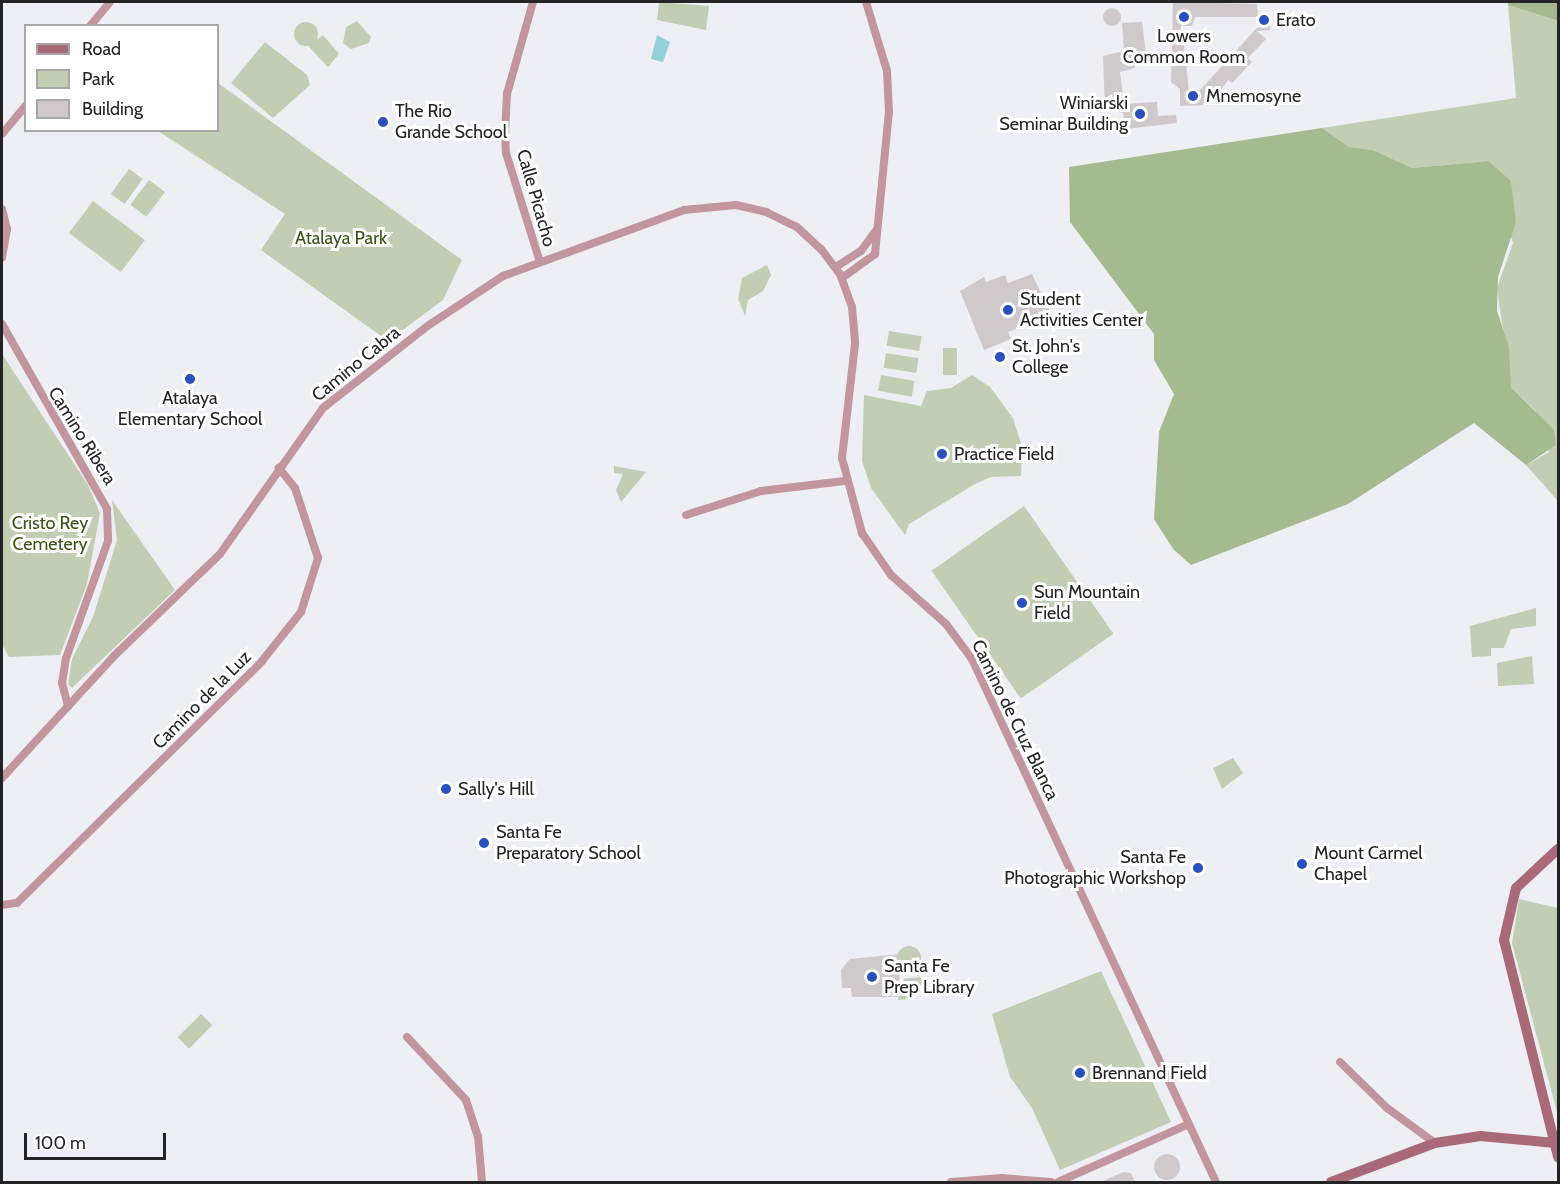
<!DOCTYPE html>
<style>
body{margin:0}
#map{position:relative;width:1560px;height:1184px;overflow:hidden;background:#edeff5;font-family:Cabin,sans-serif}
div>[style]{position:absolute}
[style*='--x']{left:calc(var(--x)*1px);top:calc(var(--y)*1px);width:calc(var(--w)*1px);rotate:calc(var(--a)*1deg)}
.green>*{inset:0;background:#c1ceb3;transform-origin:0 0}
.round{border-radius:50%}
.forest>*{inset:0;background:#a6ba8f}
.water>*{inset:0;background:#94d0dc}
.building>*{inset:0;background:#d0c9cb}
.street>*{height:8px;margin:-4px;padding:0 4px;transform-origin:4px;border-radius:4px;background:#c3959d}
.secondary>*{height:10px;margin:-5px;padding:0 5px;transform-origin:5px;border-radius:5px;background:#aa6977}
.dots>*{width:16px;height:16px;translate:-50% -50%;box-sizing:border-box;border:3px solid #fff;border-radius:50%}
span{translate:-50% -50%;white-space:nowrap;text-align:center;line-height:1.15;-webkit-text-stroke:6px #fff;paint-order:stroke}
.poi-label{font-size:18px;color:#242427}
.left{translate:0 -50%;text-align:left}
.right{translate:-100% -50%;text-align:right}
.street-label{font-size:18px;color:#242427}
.park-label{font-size:18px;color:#3b5415}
.frame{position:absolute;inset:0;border:3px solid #242427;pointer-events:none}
.legend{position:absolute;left:24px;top:24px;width:195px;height:108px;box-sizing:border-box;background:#fff;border:2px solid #a7a7a9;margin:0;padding:8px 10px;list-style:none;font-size:18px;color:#242427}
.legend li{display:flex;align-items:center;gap:12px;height:30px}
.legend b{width:30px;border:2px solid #a7a7a9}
.scale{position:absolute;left:24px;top:1133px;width:142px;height:27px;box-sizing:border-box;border:3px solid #242427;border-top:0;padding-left:8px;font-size:18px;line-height:21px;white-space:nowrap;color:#242427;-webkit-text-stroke:4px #fff;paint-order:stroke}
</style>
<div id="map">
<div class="green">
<div style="clip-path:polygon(659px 2px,709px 6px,706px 30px,657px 20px)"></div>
<div style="clip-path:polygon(1508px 5px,1558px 21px,1558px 501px,1526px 465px,1549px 452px,1535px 410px,1511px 387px,1497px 288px,1513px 243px,1487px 161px,1412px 168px,1373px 150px,1349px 147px,1322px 128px,1516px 98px)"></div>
<div style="clip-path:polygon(357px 21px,371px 37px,369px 43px,351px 49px,343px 43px,346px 27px)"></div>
<div class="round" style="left:294px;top:22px;width:24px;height:24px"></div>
<div style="clip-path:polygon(323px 35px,339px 54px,328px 67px,308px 46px)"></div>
<div style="clip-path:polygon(265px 42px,307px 75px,310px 85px,273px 118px,231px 83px)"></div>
<div style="clip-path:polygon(218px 83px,462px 260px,443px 300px,388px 341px,261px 250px,285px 214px,158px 131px,218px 130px)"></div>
<div style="left:129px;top:169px;width:17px;height:31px;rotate:36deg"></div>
<div style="left:149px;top:180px;width:20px;height:31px;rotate:37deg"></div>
<div style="left:93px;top:201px;width:65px;height:40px;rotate:37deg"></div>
<div style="clip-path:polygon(767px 265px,771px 275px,763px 291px,748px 300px,745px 316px,738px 299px,742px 278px)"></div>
<div style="left:889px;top:331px;width:33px;height:15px;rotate:9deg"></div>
<div style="left:943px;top:348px;width:14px;height:27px"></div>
<div style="left:886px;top:353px;width:33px;height:15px;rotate:9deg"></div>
<div style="clip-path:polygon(2px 354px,88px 485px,100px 513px,87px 584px,60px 655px,9px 657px,2px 644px)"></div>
<div style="left:881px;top:375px;width:34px;height:16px;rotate:10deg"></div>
<div style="clip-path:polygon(972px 375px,990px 387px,1013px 418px,1022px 447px,1021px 476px,991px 477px,975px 484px,909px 524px,905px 535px,871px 488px,862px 461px,864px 395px,921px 406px,927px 391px,951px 388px)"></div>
<div style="clip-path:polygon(614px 466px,646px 472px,621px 502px,616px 490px,623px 474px,614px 473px)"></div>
<div style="clip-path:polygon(112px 500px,175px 590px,72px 688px,68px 684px,72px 659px,93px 617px,117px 540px)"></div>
<div style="left:1024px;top:506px;width:156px;height:113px;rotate:55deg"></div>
<div style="clip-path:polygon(1536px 608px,1536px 626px,1511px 629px,1504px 648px,1491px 648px,1491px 656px,1472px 657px,1470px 626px)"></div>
<div style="clip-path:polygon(1532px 656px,1534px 684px,1498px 686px,1497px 663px)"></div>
<div style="clip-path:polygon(1233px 758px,1243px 773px,1222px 789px,1213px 768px)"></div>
<div style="clip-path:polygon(1519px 899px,1558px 908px,1558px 1116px,1512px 943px)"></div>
<div class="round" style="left:897px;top:946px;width:24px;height:24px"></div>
<div style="clip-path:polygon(1101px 971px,1171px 1122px,1060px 1170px,1032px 1108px,1010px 1077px,992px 1014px)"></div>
<div style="clip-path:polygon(921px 977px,922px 986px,912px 999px,898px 1000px,902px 979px)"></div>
<div style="left:201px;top:1014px;width:16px;height:33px;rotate:45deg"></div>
</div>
<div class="forest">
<div style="clip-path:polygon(1508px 2px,1558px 2px,1558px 21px,1508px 5px)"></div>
<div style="clip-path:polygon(1322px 128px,1349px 147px,1373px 150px,1412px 168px,1488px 161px,1511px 181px,1516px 222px,1498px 277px,1497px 311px,1509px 347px,1511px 387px,1554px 430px,1556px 445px,1526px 465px,1474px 423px,1348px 504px,1191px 565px,1173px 549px,1154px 519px,1159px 432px,1174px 394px,1154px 360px,1154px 334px,1070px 222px,1069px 167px)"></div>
</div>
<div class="water">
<div style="clip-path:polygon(657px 35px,670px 42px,663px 62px,651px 59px)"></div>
</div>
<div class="building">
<div style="clip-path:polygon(1173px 2px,1257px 4px,1258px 17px,1195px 17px,1192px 26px,1182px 26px,1190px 101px,1255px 30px,1270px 18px,1270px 30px,1257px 31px,1266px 39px,1248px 58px,1252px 62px,1232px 83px,1228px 80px,1210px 105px,1180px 106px,1180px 89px,1171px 82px)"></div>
<div class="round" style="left:1103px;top:8px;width:18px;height:18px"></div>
<div style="clip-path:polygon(1142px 22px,1146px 53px,1135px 54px,1135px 68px,1120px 72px,1124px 104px,1157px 102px,1158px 116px,1176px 115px,1177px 123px,1126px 129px,1123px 113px,1105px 109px,1103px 56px,1124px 51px,1122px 23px)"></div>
<div style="clip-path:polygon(1032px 274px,1052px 316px,1008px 332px,1011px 339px,984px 350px,960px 291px,984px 277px,986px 282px,1005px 275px,1008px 283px)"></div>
<div style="clip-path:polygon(900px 954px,899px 997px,852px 997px,851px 988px,842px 988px,841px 970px,850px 959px)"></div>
<div class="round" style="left:1154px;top:1154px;width:26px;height:26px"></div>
<div style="clip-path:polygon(1123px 1172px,1131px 1173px,1135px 1182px,1101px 1182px)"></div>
</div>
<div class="street">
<div style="--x:533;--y:2;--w:96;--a:105.8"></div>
<div style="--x:507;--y:94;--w:34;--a:93"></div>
<div style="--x:505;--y:128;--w:25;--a:88"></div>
<div style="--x:506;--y:153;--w:114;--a:72.7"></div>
<div style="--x:90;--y:26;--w:31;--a:-50"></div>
<div style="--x:2;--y:134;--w:38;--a:-50"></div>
<div style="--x:2;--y:209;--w:21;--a:76"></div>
<div style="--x:7;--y:229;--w:29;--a:100"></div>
<div style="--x:836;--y:267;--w:30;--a:-33"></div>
<div style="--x:861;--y:251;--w:24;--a:-54"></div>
<div style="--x:842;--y:278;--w:41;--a:-36"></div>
<div style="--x:875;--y:254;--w:143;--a:-84.4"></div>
<div style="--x:889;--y:112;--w:41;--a:-92.8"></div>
<div style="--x:887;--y:71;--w:72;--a:-106.9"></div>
<div style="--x:2;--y:324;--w:213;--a:60.4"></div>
<div style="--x:107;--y:509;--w:32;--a:88"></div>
<div style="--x:108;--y:541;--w:124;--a:109.7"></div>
<div style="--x:66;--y:658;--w:25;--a:99"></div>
<div style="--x:62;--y:683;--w:24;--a:75"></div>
<div style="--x:686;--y:515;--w:79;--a:-17.7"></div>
<div style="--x:761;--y:491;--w:84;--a:-6.9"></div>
<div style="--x:2;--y:778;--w:166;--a:-47.4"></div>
<div style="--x:114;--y:656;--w:147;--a:-43.9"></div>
<div style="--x:220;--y:554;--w:179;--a:-54.8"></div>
<div style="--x:323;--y:408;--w:135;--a:-38.1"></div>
<div style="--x:429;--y:325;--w:89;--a:-33.5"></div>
<div style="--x:503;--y:276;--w:193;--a:-20"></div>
<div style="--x:684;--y:210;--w:52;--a:-5.5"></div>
<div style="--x:736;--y:205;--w:31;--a:13"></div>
<div style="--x:766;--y:212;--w:34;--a:26"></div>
<div style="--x:797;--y:227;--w:33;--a:43"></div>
<div style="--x:821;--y:249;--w:31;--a:53"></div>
<div style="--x:840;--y:274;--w:35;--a:70"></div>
<div style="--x:852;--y:307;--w:37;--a:85"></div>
<div style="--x:855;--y:344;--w:115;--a:96.5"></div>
<div style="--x:842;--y:458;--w:78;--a:75.1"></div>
<div style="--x:862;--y:533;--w:51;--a:55.4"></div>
<div style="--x:891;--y:575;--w:74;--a:41.7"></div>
<div style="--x:946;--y:624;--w:44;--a:53.4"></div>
<div style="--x:972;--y:659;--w:577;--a:64.99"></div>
<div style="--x:2;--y:905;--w:15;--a:-8"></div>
<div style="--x:17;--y:903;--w:344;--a:-44.6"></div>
<div style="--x:262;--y:661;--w:63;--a:-51.5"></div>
<div style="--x:301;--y:612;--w:57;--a:-72.5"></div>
<div style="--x:318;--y:558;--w:74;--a:-108.2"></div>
<div style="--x:295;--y:488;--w:26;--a:-129"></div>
<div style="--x:407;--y:1037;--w:86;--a:46.9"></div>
<div style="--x:466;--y:1100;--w:38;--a:72"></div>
<div style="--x:478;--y:1136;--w:46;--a:85"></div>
<div style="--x:1340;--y:1062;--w:66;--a:44.4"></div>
<div style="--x:1387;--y:1108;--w:59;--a:36.1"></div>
<div style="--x:951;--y:1182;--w:51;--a:-4.5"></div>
<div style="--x:1002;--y:1178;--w:49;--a:4.7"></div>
<div style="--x:1058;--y:1182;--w:143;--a:-23.9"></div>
</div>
<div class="secondary">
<div style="--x:1558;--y:849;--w:57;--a:137.1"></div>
<div style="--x:1516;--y:888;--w:53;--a:103"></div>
<div style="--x:1504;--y:940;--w:224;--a:76"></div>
<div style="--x:1331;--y:1182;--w:111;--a:-20.6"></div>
<div style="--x:1435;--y:1143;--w:46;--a:-8.8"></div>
<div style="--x:1480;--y:1136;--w:75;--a:5.3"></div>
</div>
<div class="dots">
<div style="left:1184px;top:17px;background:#2950bf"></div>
<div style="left:1264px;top:20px;background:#2950bf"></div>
<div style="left:1193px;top:96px;background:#2950bf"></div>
<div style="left:1140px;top:114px;background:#2950bf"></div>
<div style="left:383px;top:122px;background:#2950bf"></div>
<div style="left:1008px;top:310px;background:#2950bf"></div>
<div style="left:1000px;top:357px;background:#2950bf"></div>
<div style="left:190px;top:379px;background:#2950bf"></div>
<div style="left:942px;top:454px;background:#2950bf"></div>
<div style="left:1022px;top:603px;background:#2950bf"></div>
<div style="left:446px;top:789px;background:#2950bf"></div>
<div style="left:484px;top:843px;background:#2950bf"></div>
<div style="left:1302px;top:864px;background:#2950bf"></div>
<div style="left:1198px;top:868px;background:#2950bf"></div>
<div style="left:872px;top:977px;background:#2950bf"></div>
<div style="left:1080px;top:1073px;background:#2950bf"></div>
</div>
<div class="poi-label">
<span class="left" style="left:1276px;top:20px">Erato</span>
<span style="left:1184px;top:47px">Lowers<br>Common Room</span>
<span class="left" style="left:1206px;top:96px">Mnemosyne</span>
<span class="right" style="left:1128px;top:114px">Winiarski<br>Seminar Building</span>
<span class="left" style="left:395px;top:122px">The Rio<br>Grande School</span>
<span class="left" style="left:1020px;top:310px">Student<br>Activities Center</span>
<span class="left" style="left:1012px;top:357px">St. John's<br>College</span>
<span style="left:190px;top:409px">Atalaya<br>Elementary School</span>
<span class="left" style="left:954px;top:454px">Practice Field</span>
<span class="left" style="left:1034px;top:603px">Sun Mountain<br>Field</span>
<span class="left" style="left:458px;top:789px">Sally's Hill</span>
<span class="left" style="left:496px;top:843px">Santa Fe<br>Preparatory School</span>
<span class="left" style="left:1314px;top:864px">Mount Carmel<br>Chapel</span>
<span class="right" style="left:1186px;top:868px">Santa Fe<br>Photographic Workshop</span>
<span class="left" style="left:884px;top:977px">Santa Fe<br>Prep Library</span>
<span class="left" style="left:1092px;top:1073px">Brennand Field</span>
</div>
<div class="street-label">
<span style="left:536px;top:198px;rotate:74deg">Calle Picacho</span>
<span style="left:356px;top:364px;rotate:-39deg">Camino Cabra</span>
<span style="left:82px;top:436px;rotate:58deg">Camino Ribera</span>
<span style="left:202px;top:700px;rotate:-45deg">Camino de la Luz</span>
<span style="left:1015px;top:720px;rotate:64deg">Camino de Cruz Blanca</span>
</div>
<div class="park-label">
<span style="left:341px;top:238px">Atalaya Park</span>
<span style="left:50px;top:534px">Cristo Rey<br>Cemetery</span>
</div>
<div class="frame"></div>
<ul class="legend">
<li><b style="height:8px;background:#aa6977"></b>Road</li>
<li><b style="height:16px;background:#c1ceb3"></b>Park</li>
<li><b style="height:16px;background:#d0c9cb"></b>Building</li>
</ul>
<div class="scale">100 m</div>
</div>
